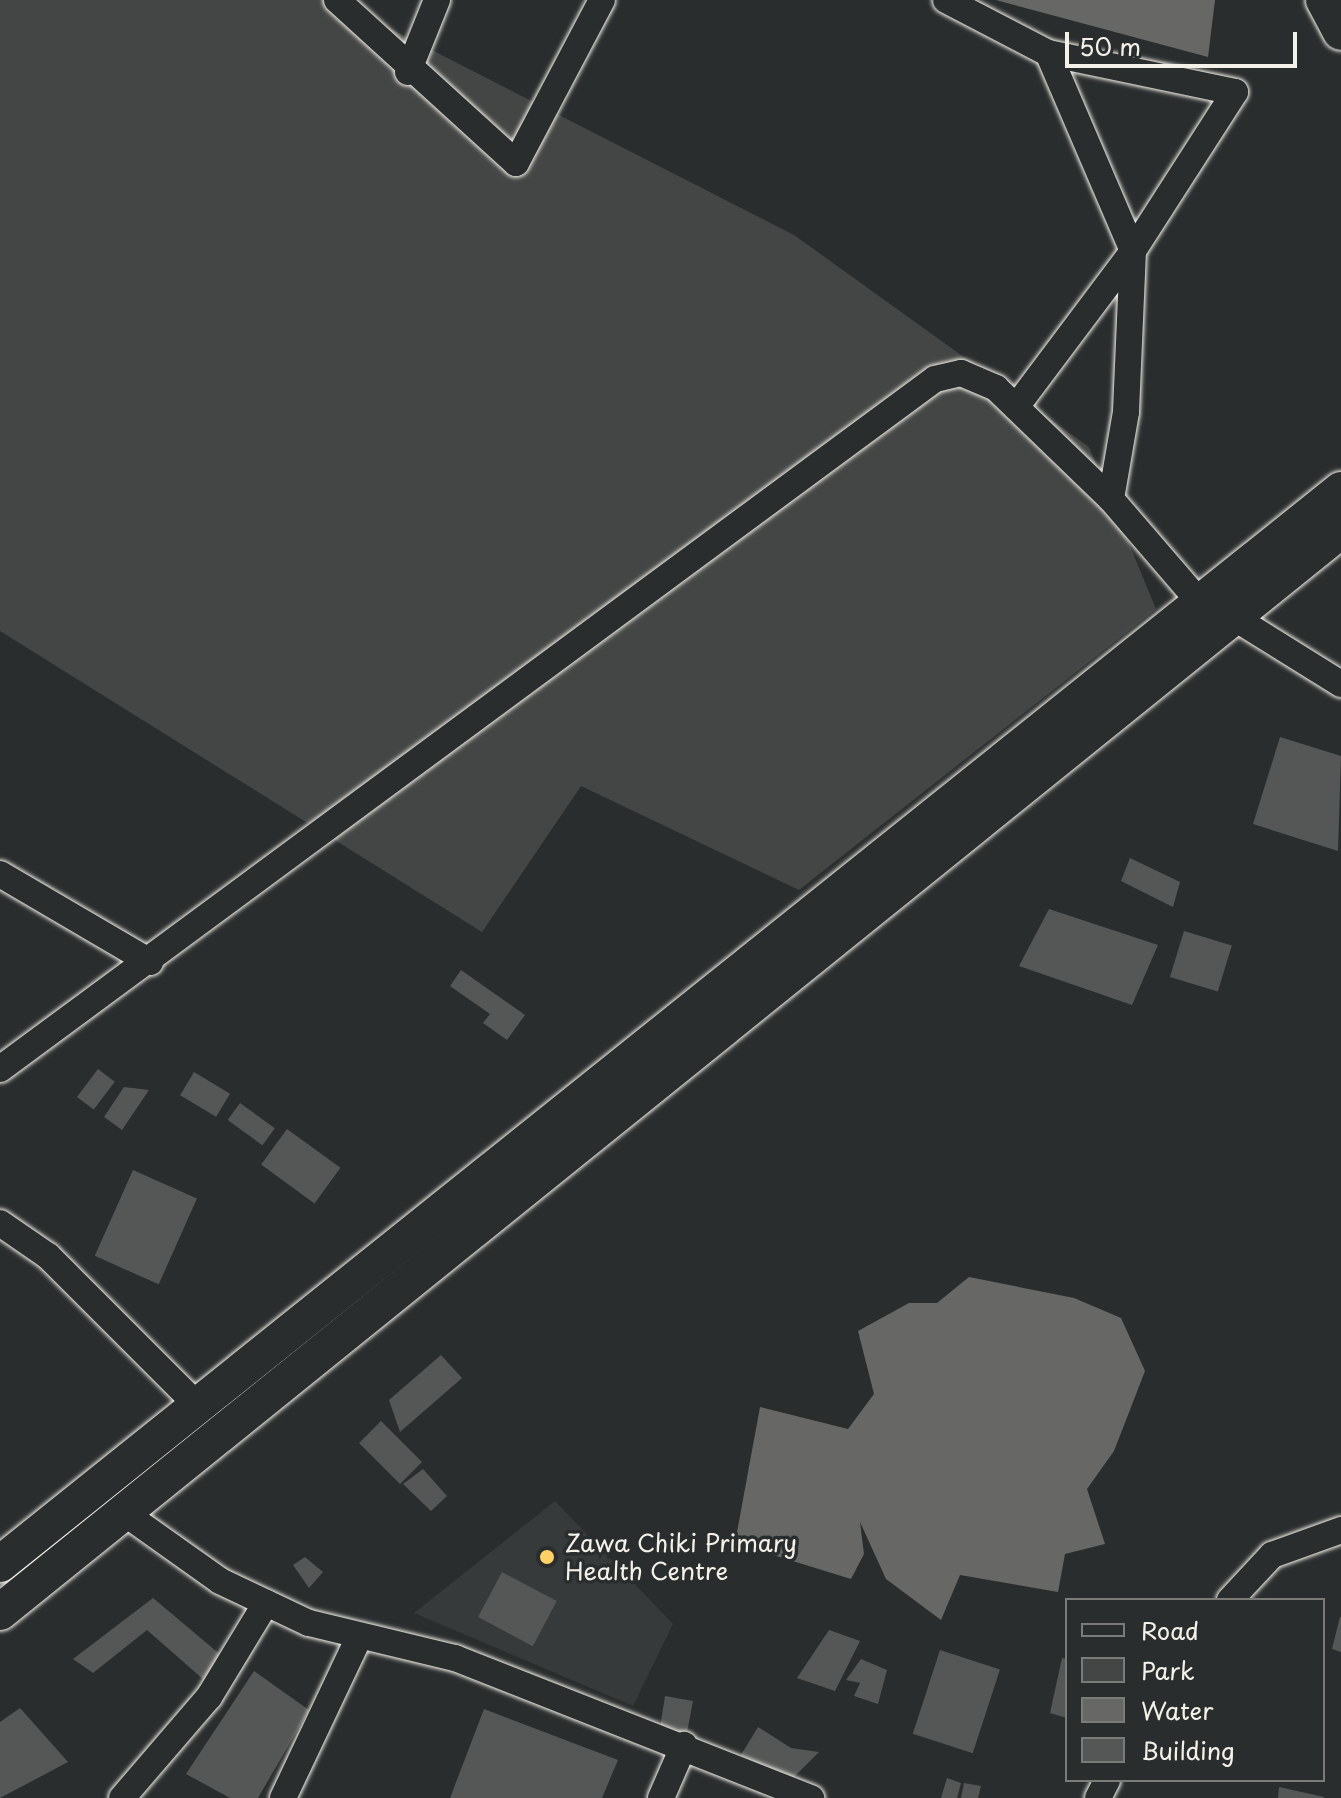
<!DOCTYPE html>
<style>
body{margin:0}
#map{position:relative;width:1341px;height:1798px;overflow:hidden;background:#2a2d2e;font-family:"Playpen Sans",sans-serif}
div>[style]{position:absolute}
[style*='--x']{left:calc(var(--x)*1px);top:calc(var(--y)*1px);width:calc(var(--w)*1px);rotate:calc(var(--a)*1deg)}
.built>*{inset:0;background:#373a3a}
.green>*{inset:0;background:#444645}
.water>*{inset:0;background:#676866}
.building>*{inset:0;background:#555756;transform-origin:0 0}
.roads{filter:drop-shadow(0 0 2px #f4f1e8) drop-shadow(0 0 2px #f4f1e8)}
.street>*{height:26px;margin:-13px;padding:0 13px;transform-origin:13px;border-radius:13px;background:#2a2d2e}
.secondary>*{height:36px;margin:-18px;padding:0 18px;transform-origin:18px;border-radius:18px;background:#2a2d2e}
.dots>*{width:22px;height:22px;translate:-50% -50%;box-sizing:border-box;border:4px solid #2a2d2e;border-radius:50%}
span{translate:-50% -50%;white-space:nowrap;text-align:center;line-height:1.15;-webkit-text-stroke:7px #2a2d2e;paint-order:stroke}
.poi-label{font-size:24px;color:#f4f1e8}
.left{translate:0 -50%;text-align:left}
.legend{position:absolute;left:1065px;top:1598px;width:260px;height:184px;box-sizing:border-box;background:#2a2d2e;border:2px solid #7b7b78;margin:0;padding:10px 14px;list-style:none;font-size:24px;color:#f4f1e8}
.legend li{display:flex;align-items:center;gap:16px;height:40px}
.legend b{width:40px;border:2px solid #7b7b78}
.scale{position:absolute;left:1065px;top:32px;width:232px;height:36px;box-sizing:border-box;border:4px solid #f4f1e8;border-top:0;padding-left:10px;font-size:24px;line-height:28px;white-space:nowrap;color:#f4f1e8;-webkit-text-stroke:6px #2a2d2e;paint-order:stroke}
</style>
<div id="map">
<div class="built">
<div style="clip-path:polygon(555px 1501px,673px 1624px,633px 1706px,414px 1613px)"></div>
</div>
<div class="green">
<div style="clip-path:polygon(0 0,334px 0,794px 235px,1089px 447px,1156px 609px,799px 890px,581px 786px,482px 932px,0 631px)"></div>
</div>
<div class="water">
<div style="clip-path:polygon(996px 0,1215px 0,1208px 57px)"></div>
<div style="clip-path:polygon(969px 1277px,1074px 1298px,1121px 1318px,1145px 1371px,1114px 1451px,1087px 1489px,1105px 1544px,1065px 1554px,1058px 1592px,960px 1575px,941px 1620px,886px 1579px,860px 1522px,864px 1554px,851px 1579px,735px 1543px,760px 1407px,848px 1429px,874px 1394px,858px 1331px,909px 1303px,937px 1303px)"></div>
</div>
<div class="building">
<div style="clip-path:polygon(1280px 737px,1341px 756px,1338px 851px,1253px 824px)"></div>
<div style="clip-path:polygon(1130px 858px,1180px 882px,1173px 907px,1121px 881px)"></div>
<div style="clip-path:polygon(1049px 909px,1158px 945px,1132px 1005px,1019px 966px)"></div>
<div style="left:1184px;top:931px;width:50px;height:48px;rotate:17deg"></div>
<div style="clip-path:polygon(461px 970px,525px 1015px,507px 1040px,483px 1023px,490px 1014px,450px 986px)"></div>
<div style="left:98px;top:1069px;width:21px;height:35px;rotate:37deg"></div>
<div style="left:194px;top:1072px;width:42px;height:27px;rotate:31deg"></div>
<div style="clip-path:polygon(124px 1087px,149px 1090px,122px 1130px,104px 1117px)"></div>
<div style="left:240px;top:1103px;width:43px;height:21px;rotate:36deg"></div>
<div style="left:287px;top:1129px;width:66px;height:44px;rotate:36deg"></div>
<div style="left:133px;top:1170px;width:70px;height:94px;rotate:24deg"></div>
<div style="clip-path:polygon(441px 1355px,462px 1378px,400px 1432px,389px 1400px)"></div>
<div style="left:381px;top:1421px;width:58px;height:31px;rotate:45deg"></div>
<div style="clip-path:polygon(423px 1469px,447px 1496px,431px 1511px,403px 1484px)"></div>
<div style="clip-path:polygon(305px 1557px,323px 1572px,309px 1588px,293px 1565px)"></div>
<div style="left:502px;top:1572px;width:62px;height:51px;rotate:28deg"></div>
<div style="clip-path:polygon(153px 1598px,222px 1656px,204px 1680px,147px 1630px,93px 1673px,73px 1659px)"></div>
<div style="clip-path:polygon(1340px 1617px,1341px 1617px,1341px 1652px,1332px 1649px)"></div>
<div style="clip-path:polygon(829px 1630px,860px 1641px,835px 1691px,797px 1678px)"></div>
<div style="left:940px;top:1650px;width:63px;height:88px;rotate:18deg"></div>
<div style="clip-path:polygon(1062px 1658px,1067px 1659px,1067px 1718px,1050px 1713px)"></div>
<div style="clip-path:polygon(861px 1659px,887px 1670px,878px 1704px,854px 1696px,860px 1683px,846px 1680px)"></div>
<div style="clip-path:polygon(254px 1671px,309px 1710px,258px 1798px,230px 1798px,186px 1774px)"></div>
<div style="clip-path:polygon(665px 1696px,693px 1701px,686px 1738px,660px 1728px)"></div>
<div style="clip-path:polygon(20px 1708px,68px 1762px,0 1798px,0 1722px)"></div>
<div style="clip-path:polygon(484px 1709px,618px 1760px,602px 1798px,450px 1798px)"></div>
<div style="clip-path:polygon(758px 1727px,791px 1748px,819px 1752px,791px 1780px,741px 1755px)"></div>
<div style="clip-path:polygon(947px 1778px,961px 1783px,957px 1798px,941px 1798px)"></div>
<div style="clip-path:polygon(964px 1783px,981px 1786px,978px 1798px,961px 1798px)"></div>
<div style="clip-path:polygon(1279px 1787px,1324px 1797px,1324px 1798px,1278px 1798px)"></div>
</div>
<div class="roads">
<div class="street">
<div style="--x:337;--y:0;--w:242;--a:42.3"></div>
<div style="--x:516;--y:163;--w:184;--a:-62.2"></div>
<div style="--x:946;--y:0;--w:115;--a:27.5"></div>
<div style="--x:1048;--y:53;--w:191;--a:11.8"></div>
<div style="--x:1235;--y:92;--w:189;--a:122.7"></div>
<div style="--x:1133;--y:251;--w:161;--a:92.5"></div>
<div style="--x:1126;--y:412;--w:88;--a:99.8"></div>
<div style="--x:408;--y:72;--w:78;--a:-68.1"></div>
<div style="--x:1016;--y:407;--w:195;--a:-53.1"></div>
<div style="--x:1133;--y:251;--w:215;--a:-113.2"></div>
<div style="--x:1235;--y:618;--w:125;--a:31.9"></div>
<div style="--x:0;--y:874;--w:174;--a:30.4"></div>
<div style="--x:0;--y:1069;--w:1162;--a:-36.43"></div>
<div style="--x:935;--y:379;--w:27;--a:-13"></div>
<div style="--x:961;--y:373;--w:38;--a:23"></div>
<div style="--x:996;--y:388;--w:160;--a:44"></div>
<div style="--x:1111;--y:499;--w:141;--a:49.3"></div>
<div style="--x:0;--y:1223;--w:58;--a:34.5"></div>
<div style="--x:48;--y:1256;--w:211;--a:45"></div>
<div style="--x:123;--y:1512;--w:119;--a:35.4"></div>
<div style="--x:220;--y:1581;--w:98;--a:25.3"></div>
<div style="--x:309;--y:1623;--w:150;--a:13.5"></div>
<div style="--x:455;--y:1658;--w:383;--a:21.5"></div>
<div style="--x:1230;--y:1600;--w:62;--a:-47"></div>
<div style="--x:1272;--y:1555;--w:73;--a:-19.9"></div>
<div style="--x:122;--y:1798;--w:133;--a:-49.3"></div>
<div style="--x:209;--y:1697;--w:110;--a:-58.8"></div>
<div style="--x:283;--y:1798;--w:178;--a:-64.7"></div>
<div style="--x:661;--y:1798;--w:58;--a:-66.5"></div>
<div style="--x:1098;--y:1798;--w:20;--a:-63"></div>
</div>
<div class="secondary">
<div style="--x:1324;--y:0;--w:36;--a:62"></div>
<div style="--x:0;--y:1564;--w:1718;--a:-38.69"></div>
<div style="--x:0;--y:1612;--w:1723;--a:-38.9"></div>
</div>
</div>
<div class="dots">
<div style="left:547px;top:1557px;background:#ffd166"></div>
</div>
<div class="poi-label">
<span class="left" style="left:565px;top:1557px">Zawa Chiki Primary<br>Health Centre</span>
</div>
<ul class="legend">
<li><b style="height:10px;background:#2a2d2e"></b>Road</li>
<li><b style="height:22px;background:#444645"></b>Park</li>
<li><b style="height:22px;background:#676866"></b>Water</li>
<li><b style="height:22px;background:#555756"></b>Building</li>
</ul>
<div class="scale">50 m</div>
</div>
